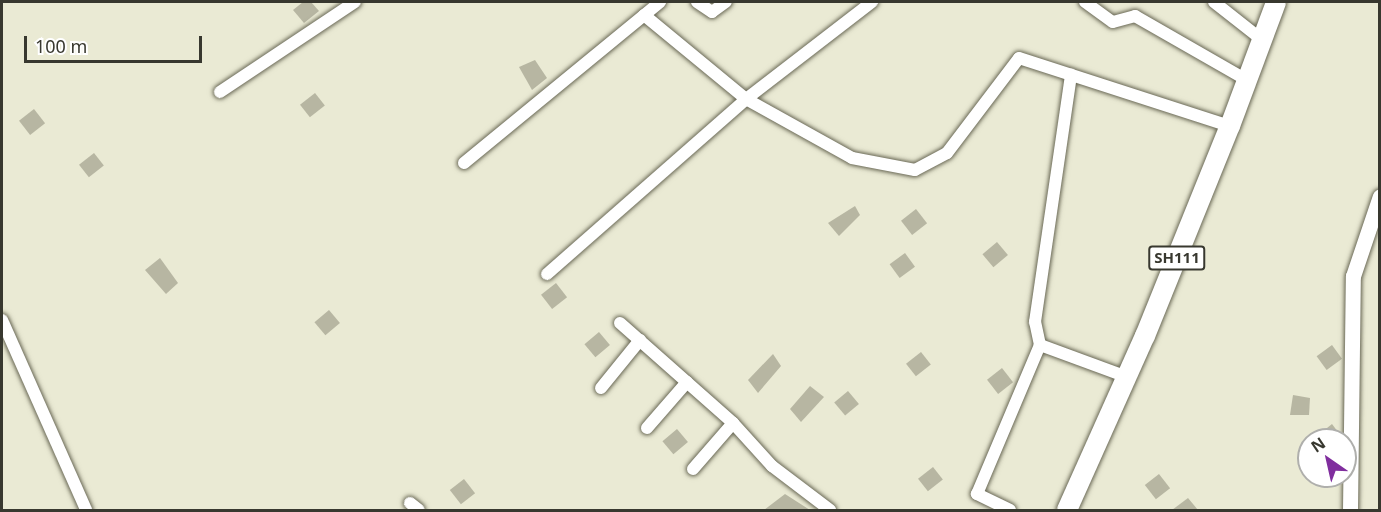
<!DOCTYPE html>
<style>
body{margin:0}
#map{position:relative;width:1381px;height:512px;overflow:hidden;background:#eaead4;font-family:"Noto Sans",sans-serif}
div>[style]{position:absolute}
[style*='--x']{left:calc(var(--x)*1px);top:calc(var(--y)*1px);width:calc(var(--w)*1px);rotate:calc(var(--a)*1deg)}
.building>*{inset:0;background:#b7b6a2;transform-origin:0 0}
.roads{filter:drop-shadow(0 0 2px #696855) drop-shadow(0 0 2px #696855)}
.minor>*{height:12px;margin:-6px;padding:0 6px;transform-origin:6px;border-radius:6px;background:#fff}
.tertiary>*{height:15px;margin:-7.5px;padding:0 7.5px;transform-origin:7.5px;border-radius:7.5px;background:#fff}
.primary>*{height:20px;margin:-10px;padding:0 10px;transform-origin:10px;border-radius:10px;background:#fff}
span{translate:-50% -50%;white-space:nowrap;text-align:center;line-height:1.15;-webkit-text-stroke:5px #fff;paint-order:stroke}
.shield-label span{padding:2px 4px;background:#fff;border:2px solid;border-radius:4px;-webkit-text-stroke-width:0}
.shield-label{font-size:15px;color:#38382f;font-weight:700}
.frame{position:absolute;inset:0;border:3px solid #38382f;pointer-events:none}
.north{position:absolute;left:1297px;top:428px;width:60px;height:60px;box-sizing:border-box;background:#fff;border:2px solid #afafac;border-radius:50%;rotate:326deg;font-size:16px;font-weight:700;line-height:24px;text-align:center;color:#38382f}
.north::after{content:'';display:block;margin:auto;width:21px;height:27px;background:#802e9e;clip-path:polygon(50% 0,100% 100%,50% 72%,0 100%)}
.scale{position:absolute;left:24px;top:36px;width:178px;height:27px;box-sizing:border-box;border:3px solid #38382f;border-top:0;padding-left:8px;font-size:18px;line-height:21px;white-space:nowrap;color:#38382f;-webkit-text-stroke:4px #fff;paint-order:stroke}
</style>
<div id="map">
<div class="building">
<div style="clip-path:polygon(303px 2px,311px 2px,319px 11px,304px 23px,293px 10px)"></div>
<div style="clip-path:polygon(535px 60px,547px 78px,532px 90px,519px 67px)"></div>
<div style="left:315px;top:93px;width:16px;height:19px;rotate:52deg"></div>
<div style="left:34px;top:109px;width:18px;height:19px;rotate:52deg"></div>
<div style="left:94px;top:153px;width:16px;height:19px;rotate:52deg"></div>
<div style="clip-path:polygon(855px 206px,860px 215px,839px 236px,828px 223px)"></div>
<div style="left:916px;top:209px;width:18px;height:19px;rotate:52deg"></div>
<div style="left:997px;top:242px;width:17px;height:19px;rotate:50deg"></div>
<div style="left:905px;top:253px;width:17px;height:19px;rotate:54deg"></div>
<div style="clip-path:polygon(160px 258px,178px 283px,166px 294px,145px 270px)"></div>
<div style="left:556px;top:283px;width:18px;height:19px;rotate:52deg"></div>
<div style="left:329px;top:310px;width:17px;height:19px;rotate:50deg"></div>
<div style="left:599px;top:332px;width:17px;height:19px;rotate:50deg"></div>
<div style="left:1332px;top:345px;width:17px;height:19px;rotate:54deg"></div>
<div style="left:921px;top:352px;width:16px;height:19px;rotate:52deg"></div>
<div style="clip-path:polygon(773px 354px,781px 366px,758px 393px,748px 380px)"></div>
<div style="left:1002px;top:368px;width:18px;height:19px;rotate:52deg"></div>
<div style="clip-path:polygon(810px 386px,824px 397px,801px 422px,790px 409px)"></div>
<div style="left:848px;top:391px;width:17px;height:18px;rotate:50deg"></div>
<div style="clip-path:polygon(1293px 395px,1310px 398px,1309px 415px,1290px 415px)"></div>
<div style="clip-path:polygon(1332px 424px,1341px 436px,1341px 440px,1312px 440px)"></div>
<div style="left:677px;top:429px;width:17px;height:19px;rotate:50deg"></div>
<div style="left:933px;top:467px;width:16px;height:19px;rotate:52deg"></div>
<div style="left:1159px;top:474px;width:18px;height:18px;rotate:52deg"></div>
<div style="left:464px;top:479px;width:18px;height:18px;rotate:52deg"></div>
<div style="clip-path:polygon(785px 494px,810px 510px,764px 510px)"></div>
<div style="clip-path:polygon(1188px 498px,1198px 510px,1172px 510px)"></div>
</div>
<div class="roads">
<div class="minor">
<div style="--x:697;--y:2;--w:18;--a:34"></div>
<div style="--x:712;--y:12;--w:17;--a:-36"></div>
<div style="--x:1085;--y:2;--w:34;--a:36"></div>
<div style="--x:1113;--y:22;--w:23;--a:-15"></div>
<div style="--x:1135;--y:16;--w:127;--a:29.8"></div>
<div style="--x:1214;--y:2;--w:60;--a:38.2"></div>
<div style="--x:644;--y:15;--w:132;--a:39.5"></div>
<div style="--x:746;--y:99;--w:121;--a:29.1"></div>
<div style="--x:852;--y:158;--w:64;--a:10.8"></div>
<div style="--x:915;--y:170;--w:36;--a:-28"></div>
<div style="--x:947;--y:153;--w:119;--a:-52.8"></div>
<div style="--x:1019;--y:58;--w:222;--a:17.9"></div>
<div style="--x:220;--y:92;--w:162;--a:-33.7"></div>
<div style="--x:464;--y:163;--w:254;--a:-39.4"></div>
<div style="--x:547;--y:274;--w:265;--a:-41.3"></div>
<div style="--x:746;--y:99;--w:159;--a:-37.6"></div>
<div style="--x:2;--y:320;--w:208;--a:66.1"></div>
<div style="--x:620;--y:323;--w:151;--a:41.5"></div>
<div style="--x:733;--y:423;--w:58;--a:47.8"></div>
<div style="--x:772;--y:466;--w:73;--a:37.2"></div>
<div style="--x:1040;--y:345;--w:93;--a:20.2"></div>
<div style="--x:601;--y:388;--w:62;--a:-50.9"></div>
<div style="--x:647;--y:428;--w:61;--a:-49"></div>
<div style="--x:693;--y:469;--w:61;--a:-49"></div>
<div style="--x:410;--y:503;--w:11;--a:38"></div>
<div style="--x:1010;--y:510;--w:37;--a:-154"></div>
<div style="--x:977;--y:494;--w:162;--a:-67.1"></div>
<div style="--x:1040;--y:345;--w:24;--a:-102"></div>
<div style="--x:1035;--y:322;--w:250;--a:-81.7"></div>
</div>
<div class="tertiary">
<div style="--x:1350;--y:510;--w:234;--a:-89.3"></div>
<div style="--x:1353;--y:276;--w:84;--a:-71.4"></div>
</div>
<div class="primary">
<div style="--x:1067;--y:510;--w:191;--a:-65.9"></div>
<div style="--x:1145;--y:336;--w:227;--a:-68"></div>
<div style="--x:1230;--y:126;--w:132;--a:-69.6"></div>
</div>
</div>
<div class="shield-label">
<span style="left:1177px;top:258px">SH111</span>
</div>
<div class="frame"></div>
<div class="north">N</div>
<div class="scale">100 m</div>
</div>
